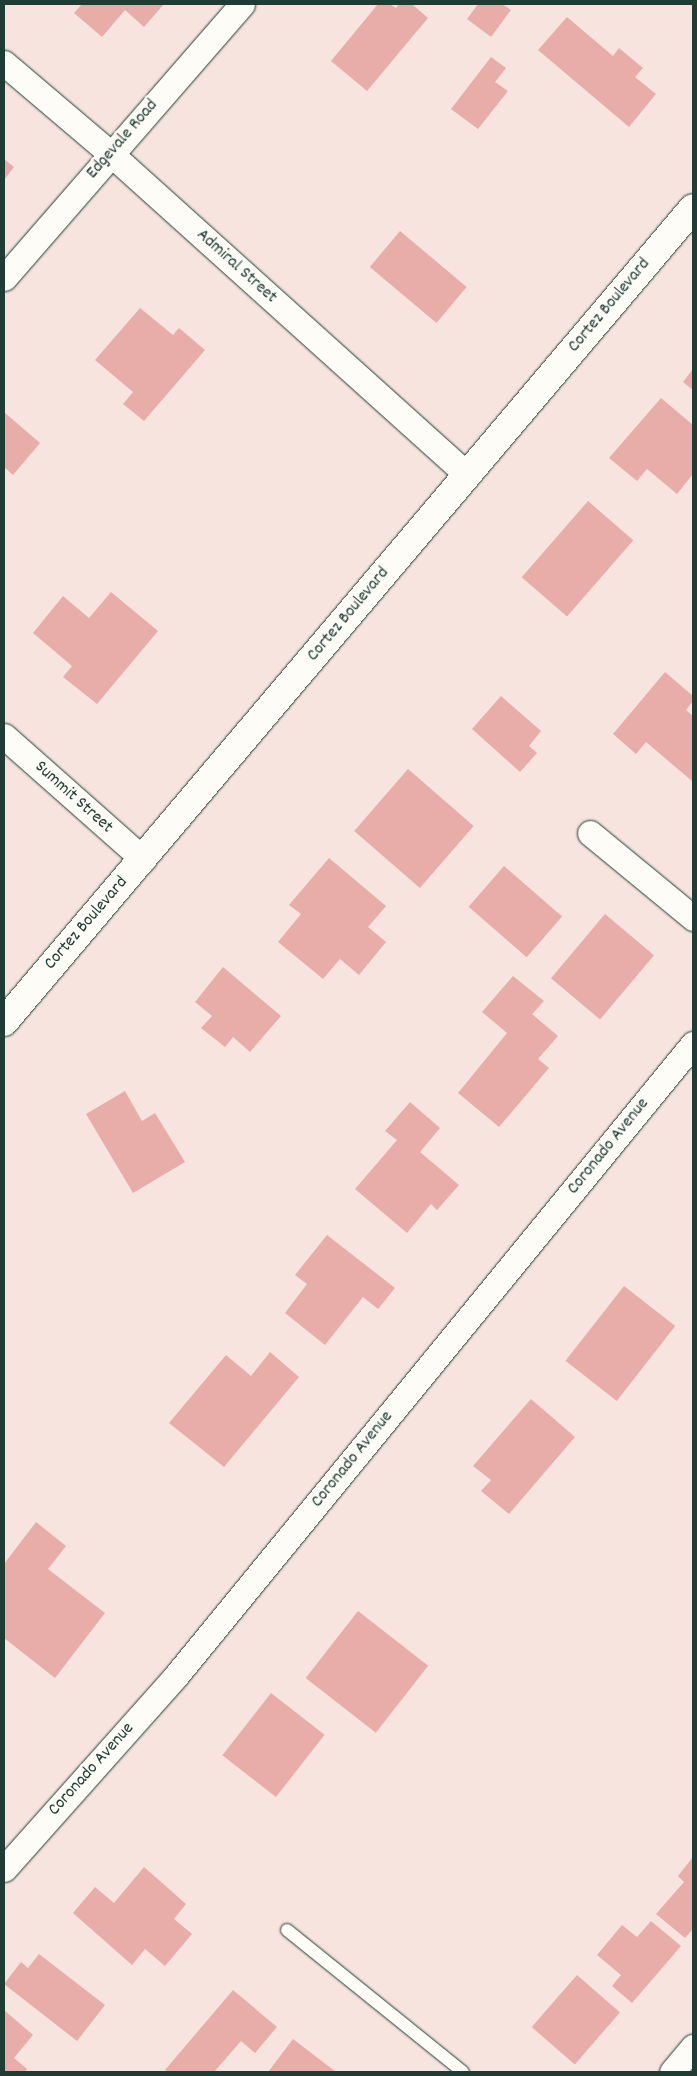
<!DOCTYPE html>
<style>
body{margin:0}
#map{position:relative;width:697px;height:2076px;overflow:hidden;background:#f7e4df;font-family:Dekko,sans-serif}
div>[style]{position:absolute}
[style*='--x']{left:calc(var(--x)*1px);top:calc(var(--y)*1px);width:calc(var(--w)*1px);rotate:calc(var(--a)*1deg)}
.building>*{inset:0;background:#e8ada8;transform-origin:0 0}
.roads{filter:drop-shadow(0 0 1px #1f3d34) drop-shadow(0 0 1px #1f3d34)}
.lane>*{height:12px;margin:-6px;padding:0 6px;transform-origin:6px;border-radius:6px;background:#fdfcf7}
.street>*{height:25px;margin:-12.5px;padding:0 12.5px;transform-origin:12.5px;border-radius:12.5px;background:#fdfcf7}
.secondary>*{height:28px;margin:-14px;padding:0 14px;transform-origin:14px;border-radius:14px;background:#fdfcf7}
span{translate:-50% -50%;white-space:nowrap;text-align:center;line-height:1.15;-webkit-text-stroke:5px #fdfcf7;paint-order:stroke}
.street-label{font-size:18px;color:#1f3d34}
.frame{position:absolute;inset:0;border:5px solid #1f3d34;pointer-events:none}
</style>
<div id="map">
<div class="building">
<div style="clip-path:polygon(82px 4px,164px 4px,144px 27px,125px 10px,102px 37px,74px 13px)"></div>
<div style="clip-path:polygon(378px 4px,390px 4px,396px 8px,399px 4px,412px 4px,428px 18px,367px 91px,331px 61px)"></div>
<div style="clip-path:polygon(478px 4px,502px 4px,511px 10px,491px 37px,467px 19px)"></div>
<div style="clip-path:polygon(567px 17px,613px 56px,619px 48px,643px 68px,635px 77px,656px 94px,629px 127px,538px 50px)"></div>
<div style="clip-path:polygon(491px 57px,506px 68px,495px 82px,508px 91px,478px 129px,451px 109px)"></div>
<div style="clip-path:polygon(4px 159px,14px 167px,4px 180px)"></div>
<div style="left:400px;top:231px;width:87px;height:47px;rotate:40deg"></div>
<div style="clip-path:polygon(140px 308px,173px 335px,179px 328px,205px 350px,144px 421px,123px 404px,133px 392px,95px 360px)"></div>
<div style="clip-path:polygon(693px 369px,693px 390px,683px 382px)"></div>
<div style="clip-path:polygon(661px 398px,693px 425px,693px 474px,677px 494px,647px 469px,637px 481px,609px 458px)"></div>
<div style="clip-path:polygon(4px 412px,40px 443px,13px 475px,4px 467px)"></div>
<div style="left:588px;top:501px;width:60px;height:101px;rotate:41deg"></div>
<div style="clip-path:polygon(111px 592px,158px 631px,97px 704px,63px 677px,72px 666px,33px 633px,63px 596px,89px 618px)"></div>
<div style="clip-path:polygon(665px 672px,693px 696px,693px 701px,686px 710px,693px 716px,692px 781px,646px 742px,636px 754px,613px 734px)"></div>
<div style="clip-path:polygon(501px 696px,541px 731px,529px 746px,537px 753px,520px 772px,472px 729px)"></div>
<div style="left:408px;top:769px;width:87px;height:82px;rotate:41deg"></div>
<div style="clip-path:polygon(329px 858px,386px 906px,368px 927px,386px 942px,359px 975px,340px 959px,323px 979px,278px 942px,301px 914px,289px 905px)"></div>
<div style="left:504px;top:866px;width:77px;height:54px;rotate:41deg"></div>
<div style="left:605px;top:914px;width:64px;height:84px;rotate:40deg"></div>
<div style="clip-path:polygon(223px 967px,281px 1016px,250px 1052px,233px 1037px,225px 1047px,201px 1028px,212px 1016px,195px 1002px)"></div>
<div style="clip-path:polygon(513px 976px,544px 1001px,532px 1014px,558px 1036px,538px 1059px,549px 1068px,499px 1127px,458px 1093px,507px 1033px,482px 1012px)"></div>
<div style="clip-path:polygon(125px 1091px,142px 1121px,155px 1113px,185px 1162px,133px 1193px,86px 1114px)"></div>
<div style="clip-path:polygon(410px 1102px,440px 1128px,420px 1152px,459px 1185px,437px 1210px,431px 1204px,407px 1233px,355px 1189px,397px 1140px,385px 1131px)"></div>
<div style="clip-path:polygon(327px 1235px,395px 1288px,378px 1309px,363px 1297px,325px 1345px,285px 1313px,307px 1284px,295px 1275px)"></div>
<div style="left:624px;top:1286px;width:65px;height:95px;rotate:38deg"></div>
<div style="clip-path:polygon(270px 1352px,299px 1377px,224px 1467px,169px 1423px,226px 1355px,251px 1376px)"></div>
<div style="clip-path:polygon(531px 1399px,575px 1437px,509px 1514px,481px 1491px,491px 1480px,473px 1466px)"></div>
<div style="clip-path:polygon(36px 1522px,66px 1546px,48px 1569px,105px 1613px,55px 1678px,4px 1638px,4px 1564px)"></div>
<div style="left:358px;top:1611px;width:89px;height:85px;rotate:38deg"></div>
<div style="left:271px;top:1693px;width:68px;height:79px;rotate:38deg"></div>
<div style="clip-path:polygon(693px 1857px,693px 1929px,685px 1938px,656px 1914px,684px 1882px,678px 1876px)"></div>
<div style="clip-path:polygon(144px 1867px,186px 1904px,174px 1919px,192px 1934px,165px 1966px,145px 1949px,132px 1965px,73px 1913px,95px 1887px,114px 1903px)"></div>
<div style="clip-path:polygon(651px 1921px,681px 1946px,632px 2003px,612px 1986px,621px 1975px,597px 1955px,622px 1925px,637px 1937px)"></div>
<div style="clip-path:polygon(39px 1954px,105px 2005px,77px 2041px,4px 1984px,21px 1962px,28px 1968px)"></div>
<div style="left:577px;top:1975px;width:57px;height:69px;rotate:41deg"></div>
<div style="clip-path:polygon(233px 1990px,277px 2027px,255px 2053px,241px 2041px,214px 2072px,168px 2072px,165px 2070px)"></div>
<div style="clip-path:polygon(4px 2010px,33px 2035px,14px 2058px,27px 2069px,25px 2072px,4px 2072px)"></div>
<div style="clip-path:polygon(293px 2039px,336px 2072px,268px 2072px)"></div>
</div>
<div class="roads">
<div class="lane">
<div style="--x:287;--y:1930;--w:226;--a:38.9"></div>
</div>
<div class="street">
<div style="--x:4;--y:63;--w:140;--a:40.4"></div>
<div style="--x:111;--y:154;--w:479;--a:42"></div>
<div style="--x:4;--y:278;--w:363;--a:-49"></div>
<div style="--x:4;--y:736;--w:186;--a:41.5"></div>
<div style="--x:590;--y:833;--w:134;--a:39.5"></div>
<div style="--x:4;--y:1869;--w:257;--a:-48.3"></div>
<div style="--x:175;--y:1677;--w:818;--a:-50.71"></div>
<div style="--x:672;--y:2072;--w:33;--a:-50"></div>
</div>
<div class="secondary">
<div style="--x:4;--y:1022;--w:1066;--a:-49.75"></div>
</div>
</div>
<div class="street-label">
<span style="left:123px;top:140px;rotate:-49deg">Edgevale Road</span>
<span style="left:236px;top:267px;rotate:42deg">Admiral Street</span>
<span style="left:610px;top:306px;rotate:-50deg">Cortez Boulevard</span>
<span style="left:349px;top:615px;rotate:-50deg">Cortez Boulevard</span>
<span style="left:73px;top:798px;rotate:42deg">Summit Street</span>
<span style="left:87px;top:924px;rotate:-49deg">Cortez Boulevard</span>
<span style="left:609px;top:1147px;rotate:-51deg">Coronado Avenue</span>
<span style="left:353px;top:1460px;rotate:-51deg">Coronado Avenue</span>
<span style="left:92px;top:1770px;rotate:-48deg">Coronado Avenue</span>
</div>
<div class="frame"></div>
</div>
